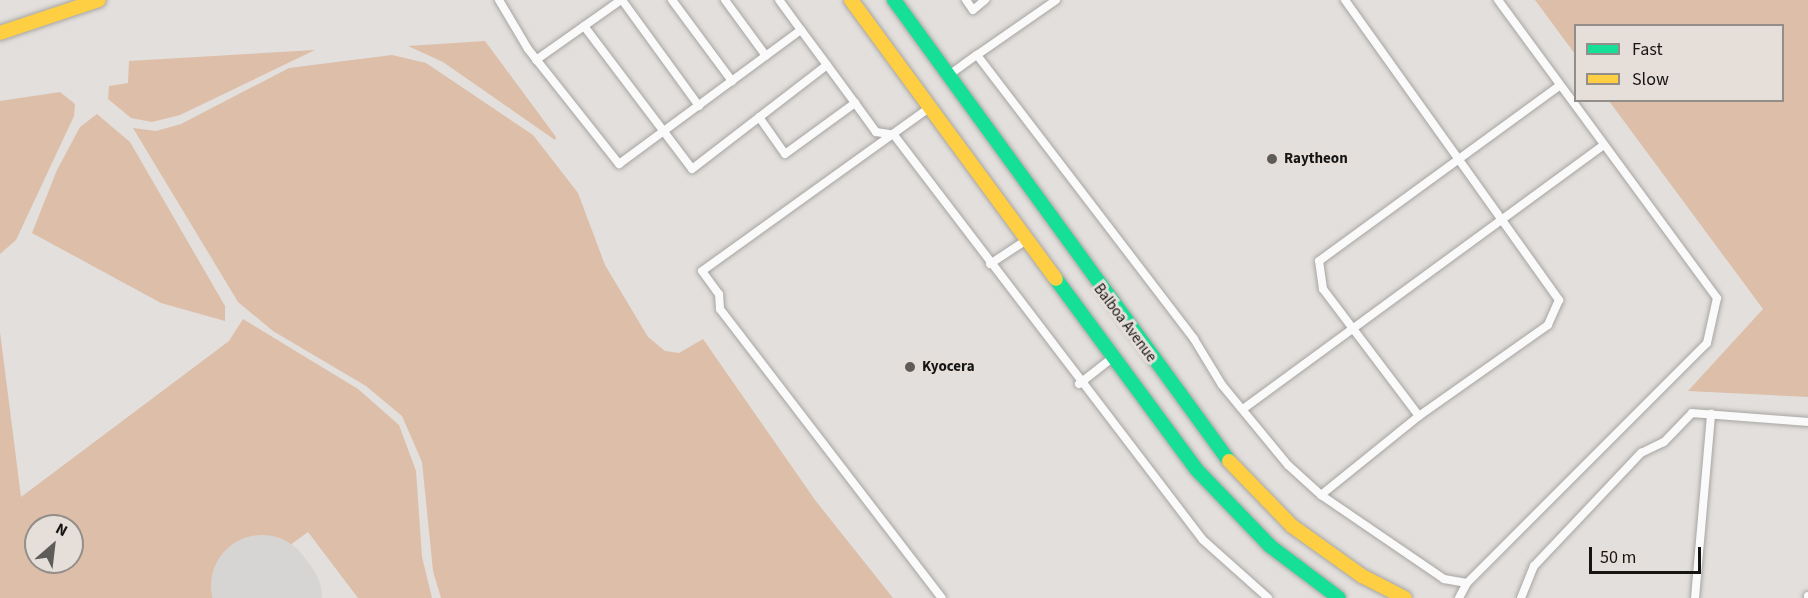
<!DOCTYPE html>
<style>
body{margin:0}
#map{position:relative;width:1808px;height:598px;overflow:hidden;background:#e2dfdc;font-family:"Source Sans 3",sans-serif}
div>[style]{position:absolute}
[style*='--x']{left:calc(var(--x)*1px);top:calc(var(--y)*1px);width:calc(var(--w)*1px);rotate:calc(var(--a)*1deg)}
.green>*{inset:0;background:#ddbea8}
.runway>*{height:102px;margin:-51px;padding:0 51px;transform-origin:51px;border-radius:51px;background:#d7d5d3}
.roads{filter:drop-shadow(0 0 2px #a7a5a2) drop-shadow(0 0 2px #a7a5a2)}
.lane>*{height:8px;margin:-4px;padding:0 4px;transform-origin:4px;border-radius:4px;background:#fbfafa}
.fast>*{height:14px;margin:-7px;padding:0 7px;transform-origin:7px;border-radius:7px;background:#16e098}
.slow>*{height:14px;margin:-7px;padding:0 7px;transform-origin:7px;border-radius:7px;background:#ffcf43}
.dots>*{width:16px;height:16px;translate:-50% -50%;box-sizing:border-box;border:3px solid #e5ded9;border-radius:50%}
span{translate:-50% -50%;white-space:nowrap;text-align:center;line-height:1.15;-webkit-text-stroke:6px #e5ded9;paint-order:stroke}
.poi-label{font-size:15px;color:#171513;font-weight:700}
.left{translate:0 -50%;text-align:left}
.street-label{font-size:15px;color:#171513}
.legend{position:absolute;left:1574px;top:24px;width:210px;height:78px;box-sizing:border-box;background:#e5ded9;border:2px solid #938e8a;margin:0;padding:8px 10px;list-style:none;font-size:18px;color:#171513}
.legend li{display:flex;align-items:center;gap:12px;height:30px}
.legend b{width:30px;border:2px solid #938e8a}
.north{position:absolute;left:24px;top:514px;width:60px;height:60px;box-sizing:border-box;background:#e5ded9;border:2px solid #938e8a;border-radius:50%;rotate:28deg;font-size:16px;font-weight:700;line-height:24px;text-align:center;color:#171513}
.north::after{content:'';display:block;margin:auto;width:21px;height:27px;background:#5e5c59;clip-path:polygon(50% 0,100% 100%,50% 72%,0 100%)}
.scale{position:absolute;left:1589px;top:547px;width:112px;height:27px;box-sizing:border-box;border:3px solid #171513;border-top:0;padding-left:8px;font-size:18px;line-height:21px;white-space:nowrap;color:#171513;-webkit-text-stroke:4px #e5ded9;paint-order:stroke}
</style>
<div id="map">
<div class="green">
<div style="clip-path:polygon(1535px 0,1808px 0,1808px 397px,1688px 391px,1763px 309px,1609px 101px,1782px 100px,1782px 26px,1576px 26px,1575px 54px)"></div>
<div style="clip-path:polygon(485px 41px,556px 137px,555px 140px,443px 62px,408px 46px)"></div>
<div style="clip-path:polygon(315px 50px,180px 115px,152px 122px,131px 118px,108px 99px,109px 86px,128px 83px,129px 61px)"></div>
<div style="clip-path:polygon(392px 55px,426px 63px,533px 135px,578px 193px,605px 265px,648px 337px,665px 351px,679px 353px,703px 339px,815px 500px,893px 598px,441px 598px,433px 571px,422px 462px,402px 416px,366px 386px,273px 331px,238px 302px,133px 128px,156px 131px,181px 124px,289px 68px)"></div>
<div style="clip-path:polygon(60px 92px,75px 104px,74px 116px,16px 240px,0 254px,0 101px)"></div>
<div style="clip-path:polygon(97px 114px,130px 142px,225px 306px,225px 321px,161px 303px,32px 233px,57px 170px,80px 127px)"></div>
<div style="clip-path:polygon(evenodd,243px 319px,358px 389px,399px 425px,416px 471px,422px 557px,432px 598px,358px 598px,308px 532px,217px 598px,0 598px,0 332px,21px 497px,229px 341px,243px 319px,36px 526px,72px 526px,72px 562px,36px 562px,36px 526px)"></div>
</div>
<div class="runway">
<div style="--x:262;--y:586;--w:15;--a:53"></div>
</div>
<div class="roads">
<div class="lane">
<div style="--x:499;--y:0;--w:57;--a:59.4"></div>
<div style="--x:528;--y:49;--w:147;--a:51.6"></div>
<div style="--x:619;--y:164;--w:226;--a:-36.4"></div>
<div style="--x:801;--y:30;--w:37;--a:-126"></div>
<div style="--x:622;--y:0;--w:131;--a:54"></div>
<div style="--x:672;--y:0;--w:101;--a:53.5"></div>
<div style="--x:725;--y:0;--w:69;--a:53.8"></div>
<div style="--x:966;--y:0;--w:12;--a:55"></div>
<div style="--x:973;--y:10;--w:16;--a:-40"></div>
<div style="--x:1345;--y:0;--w:369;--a:54.5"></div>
<div style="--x:1559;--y:300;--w:27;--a:114"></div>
<div style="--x:1548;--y:325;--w:158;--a:144.8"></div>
<div style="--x:584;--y:26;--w:179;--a:52.9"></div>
<div style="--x:692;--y:169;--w:170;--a:-37.6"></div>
<div style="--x:827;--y:65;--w:44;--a:-126.6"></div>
<div style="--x:977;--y:55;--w:96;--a:-34.8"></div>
<div style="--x:536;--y:60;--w:104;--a:-35.2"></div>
<div style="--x:949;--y:75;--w:34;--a:-36"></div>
<div style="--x:977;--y:55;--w:357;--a:52.6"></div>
<div style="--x:1194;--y:339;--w:54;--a:58.7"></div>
<div style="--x:1222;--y:385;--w:104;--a:50.5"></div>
<div style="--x:1288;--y:465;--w:45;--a:42.3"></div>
<div style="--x:1321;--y:495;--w:126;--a:-38.9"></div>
<div style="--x:1419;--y:416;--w:159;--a:-127.1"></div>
<div style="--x:1323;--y:289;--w:28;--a:-98"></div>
<div style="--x:1319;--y:261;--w:298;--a:-36.1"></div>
<div style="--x:855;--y:103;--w:36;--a:54"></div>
<div style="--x:876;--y:132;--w:18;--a:9"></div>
<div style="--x:894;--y:135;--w:509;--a:52.66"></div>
<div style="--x:1203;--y:540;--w:87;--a:41.7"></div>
<div style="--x:929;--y:108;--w:279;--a:144.3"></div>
<div style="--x:702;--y:271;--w:29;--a:54"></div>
<div style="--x:719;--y:294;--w:15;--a:86"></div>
<div style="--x:720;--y:309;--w:364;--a:52.5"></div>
<div style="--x:759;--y:117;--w:45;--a:54.9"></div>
<div style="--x:785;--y:154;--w:87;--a:-36.1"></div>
<div style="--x:855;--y:103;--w:47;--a:-126.4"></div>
<div style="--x:990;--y:264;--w:42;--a:-33.3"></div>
<div style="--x:1079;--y:384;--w:42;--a:-38.2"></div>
<div style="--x:1243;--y:409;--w:447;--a:-36.2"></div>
<div style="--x:1321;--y:495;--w:149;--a:34.3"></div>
<div style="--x:1444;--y:579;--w:23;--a:10"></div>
<div style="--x:1467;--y:583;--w:339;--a:-45"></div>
<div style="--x:1707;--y:343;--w:46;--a:-77.5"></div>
<div style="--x:1717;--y:298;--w:370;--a:-126.3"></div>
<div style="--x:1459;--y:598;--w:17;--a:-62"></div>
<div style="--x:1521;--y:598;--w:35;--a:-68"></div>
<div style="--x:1534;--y:566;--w:156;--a:-46.6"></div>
<div style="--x:1641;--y:453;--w:25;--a:-26"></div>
<div style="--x:1664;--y:442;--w:40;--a:-46"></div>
<div style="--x:1692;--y:413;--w:116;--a:4.4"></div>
<div style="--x:1695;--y:598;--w:185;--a:-85"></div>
<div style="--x:1808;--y:598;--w:2;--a:-90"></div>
</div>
<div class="fast">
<div style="--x:894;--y:0;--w:570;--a:53.99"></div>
<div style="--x:1056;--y:279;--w:236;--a:53.6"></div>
<div style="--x:1196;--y:469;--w:107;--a:46.1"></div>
<div style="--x:1270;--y:546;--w:86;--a:37"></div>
</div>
<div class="slow">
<div style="--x:851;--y:0;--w:346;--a:53.7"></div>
<div style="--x:0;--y:33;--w:104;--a:-18.4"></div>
<div style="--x:1229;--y:461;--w:91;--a:45.9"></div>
<div style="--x:1292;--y:526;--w:86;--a:35.5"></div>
<div style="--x:1362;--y:576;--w:48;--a:27.1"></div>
</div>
</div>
<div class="dots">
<div style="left:1272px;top:159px;background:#5e5c59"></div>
<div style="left:910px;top:367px;background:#5e5c59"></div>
</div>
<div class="poi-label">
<span class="left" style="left:1284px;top:159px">Raytheon</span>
<span class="left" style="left:922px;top:367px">Kyocera</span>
</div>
<div class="street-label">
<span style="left:1125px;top:323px;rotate:53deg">Balboa Avenue</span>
</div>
<ul class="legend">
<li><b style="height:8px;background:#16e098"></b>Fast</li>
<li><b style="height:8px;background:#ffcf43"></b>Slow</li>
</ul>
<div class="north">N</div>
<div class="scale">50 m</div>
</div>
